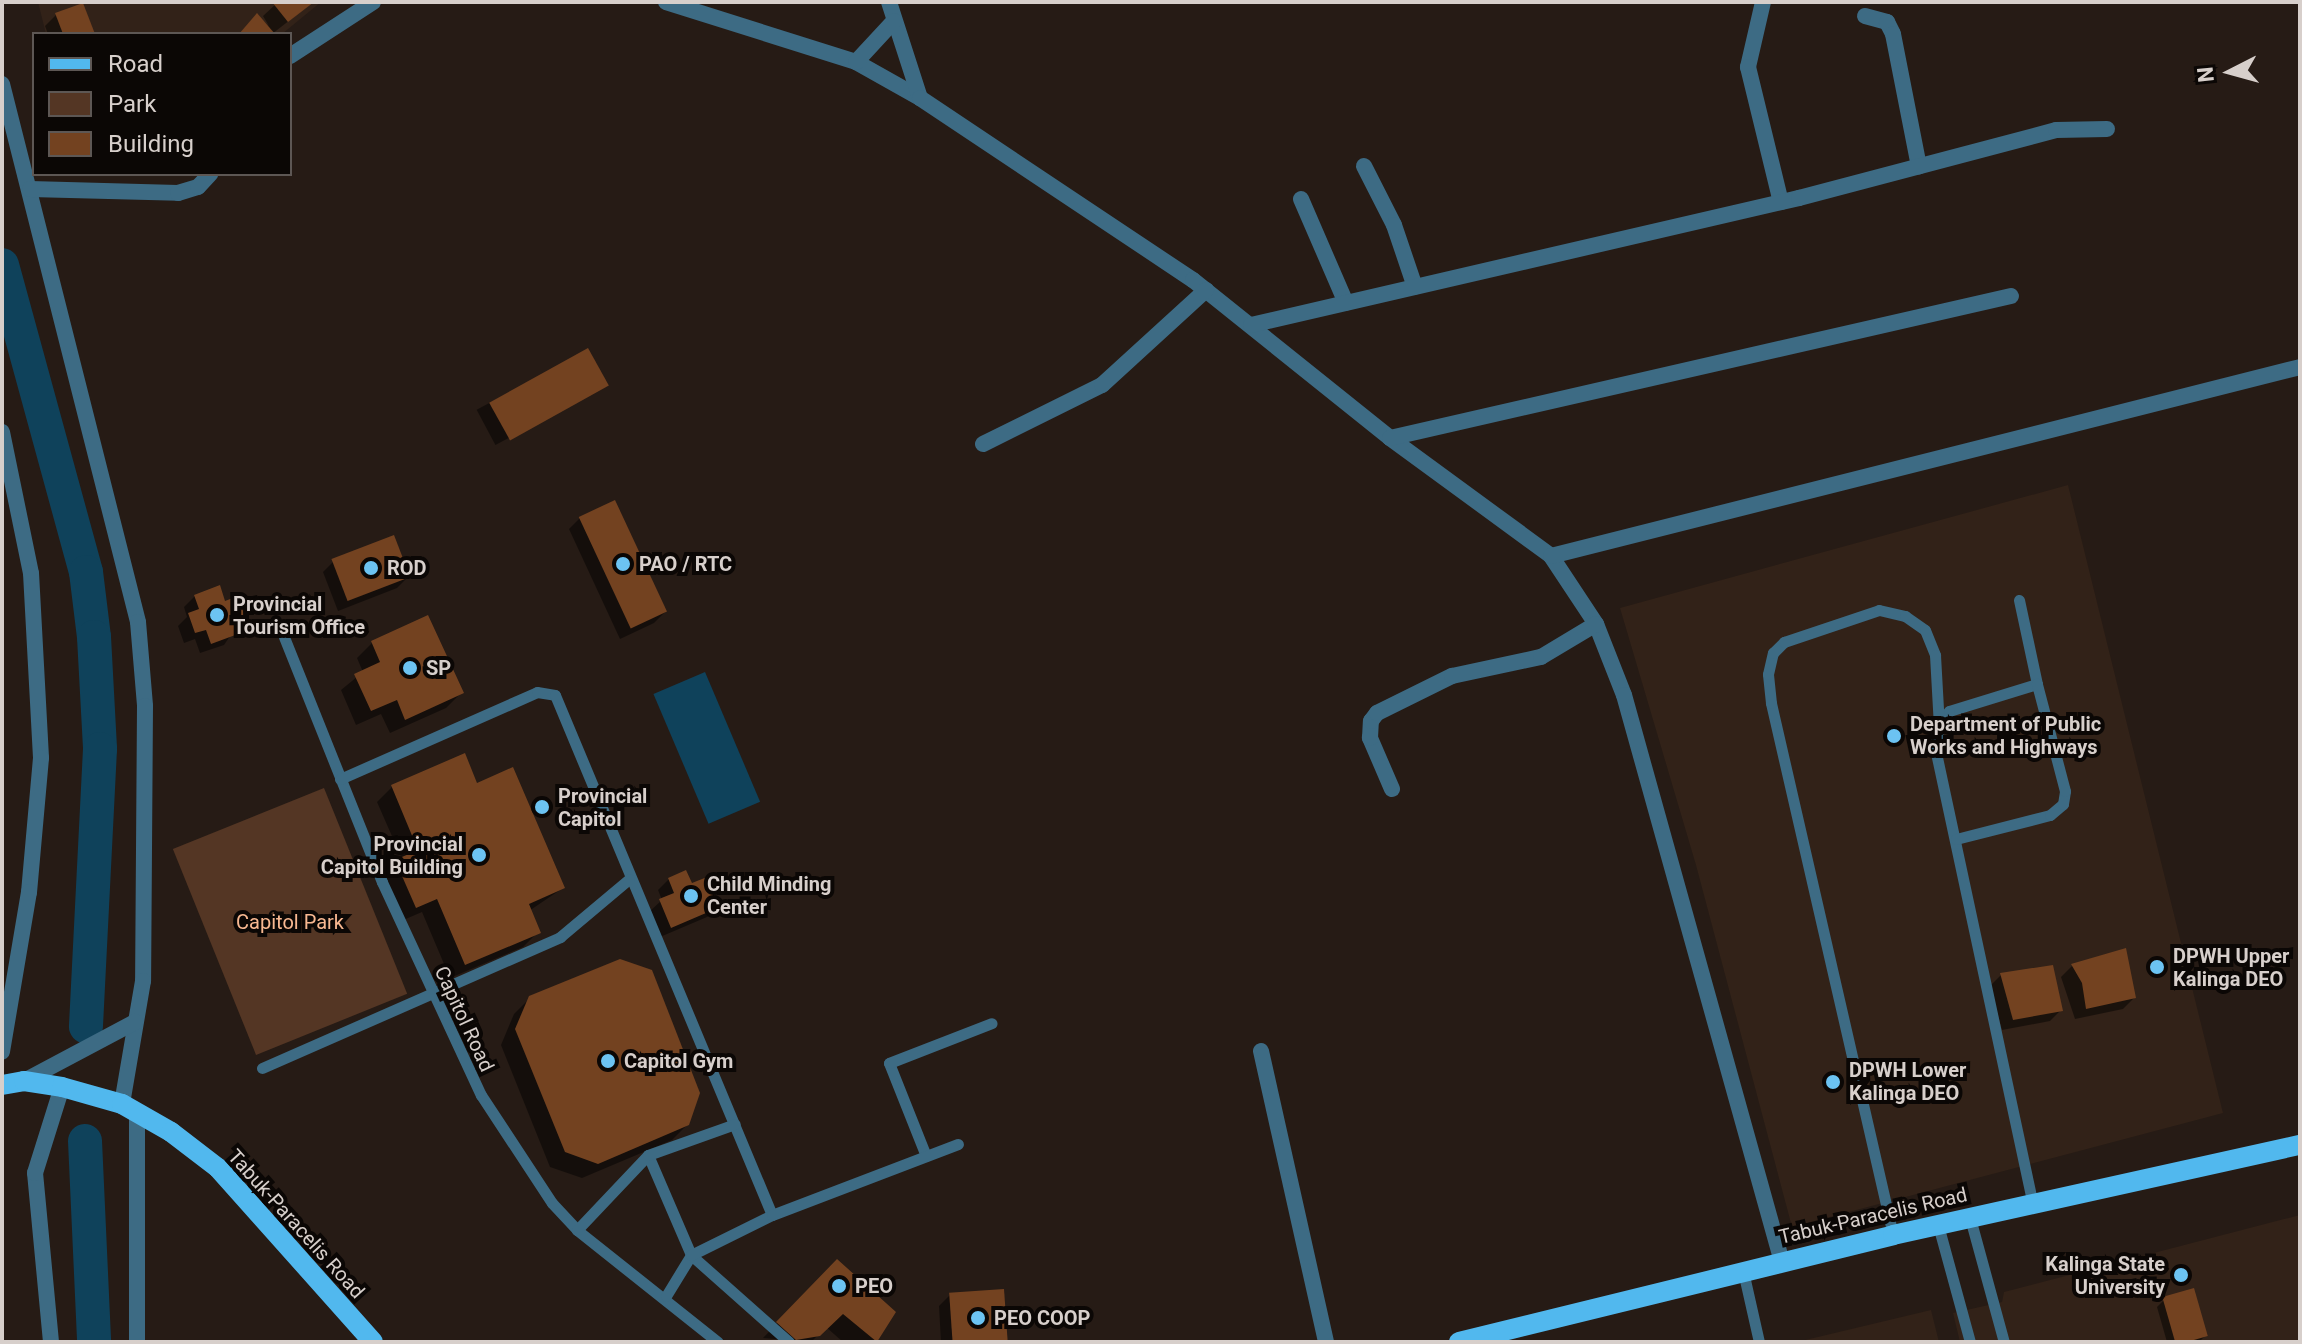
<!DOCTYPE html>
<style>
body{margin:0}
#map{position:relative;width:2302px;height:1344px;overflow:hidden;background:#261b15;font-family:Roboto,sans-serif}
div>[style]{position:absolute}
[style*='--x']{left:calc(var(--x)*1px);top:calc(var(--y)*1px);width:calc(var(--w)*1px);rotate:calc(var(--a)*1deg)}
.built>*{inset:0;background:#322218}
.green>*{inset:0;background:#543624;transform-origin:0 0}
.water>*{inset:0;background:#0f425b;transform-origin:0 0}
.shadow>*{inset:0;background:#0007;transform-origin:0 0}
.river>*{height:34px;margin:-17px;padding:0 17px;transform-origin:17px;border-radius:17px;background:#0f425b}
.building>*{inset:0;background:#734220;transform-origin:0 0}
.service>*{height:11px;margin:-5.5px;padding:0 5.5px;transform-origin:5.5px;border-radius:5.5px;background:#3d6b84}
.minor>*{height:16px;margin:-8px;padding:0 8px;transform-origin:8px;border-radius:8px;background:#3d6b84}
.primary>*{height:20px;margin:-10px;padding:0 10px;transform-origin:10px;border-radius:10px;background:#51b8ee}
.dots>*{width:22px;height:22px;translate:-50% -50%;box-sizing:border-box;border:4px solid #0b0705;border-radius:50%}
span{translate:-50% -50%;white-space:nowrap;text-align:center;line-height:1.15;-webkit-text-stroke:8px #0b0705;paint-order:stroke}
.poi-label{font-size:20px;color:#d7cfcb;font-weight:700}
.left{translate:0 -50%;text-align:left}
.right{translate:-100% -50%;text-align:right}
.park-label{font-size:20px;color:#f8b891}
.street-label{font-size:20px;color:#d7cfcb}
.frame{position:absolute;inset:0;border:4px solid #d7cfcb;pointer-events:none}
.legend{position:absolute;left:32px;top:32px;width:260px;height:144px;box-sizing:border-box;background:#0b0705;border:2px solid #5d5754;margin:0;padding:10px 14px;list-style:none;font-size:24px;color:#d7cfcb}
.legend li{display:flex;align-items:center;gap:16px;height:40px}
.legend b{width:40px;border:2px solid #5d5754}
.north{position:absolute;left:2190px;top:32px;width:80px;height:80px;-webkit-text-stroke:6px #0b0705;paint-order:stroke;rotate:264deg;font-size:22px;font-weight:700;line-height:32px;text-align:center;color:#d7cfcb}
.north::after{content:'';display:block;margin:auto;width:28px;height:36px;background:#d7cfcb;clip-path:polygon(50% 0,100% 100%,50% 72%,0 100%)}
</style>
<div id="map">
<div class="built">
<div style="clip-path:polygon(38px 2px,321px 2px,282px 34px,46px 34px)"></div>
<div style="clip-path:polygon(2068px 485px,2223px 1113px,1792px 1227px,1696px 865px,1620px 608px)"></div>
<div style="clip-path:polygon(2300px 1215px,2300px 1342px,1960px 1342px,1953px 1313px,2002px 1302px,2004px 1292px)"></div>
<div style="clip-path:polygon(1931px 1310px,1939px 1342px,1797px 1342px)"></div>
</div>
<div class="green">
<div style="left:324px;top:788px;width:222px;height:163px;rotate:68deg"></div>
</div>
<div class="water">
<div style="left:705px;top:672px;width:141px;height:56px;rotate:67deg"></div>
</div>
<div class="shadow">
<div style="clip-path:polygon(278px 2px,313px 2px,272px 34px,240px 34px,257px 16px,269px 26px,263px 16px)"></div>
<div style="clip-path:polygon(56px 15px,93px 34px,48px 34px,45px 26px)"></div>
<div style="left:587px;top:351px;width:40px;height:125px;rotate:62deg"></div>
<div style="clip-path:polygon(580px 518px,665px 612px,654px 623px,620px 639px,569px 529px)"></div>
<div style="clip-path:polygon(334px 561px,408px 577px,397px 588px,338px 611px,323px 572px)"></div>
<div style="clip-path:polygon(195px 596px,224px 603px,243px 617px,224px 645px,200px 653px,195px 639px,184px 643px,178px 626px,187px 617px,184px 607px)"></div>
<div style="clip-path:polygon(372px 643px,461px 693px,446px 708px,390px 733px,381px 714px,356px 725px,341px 690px,363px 672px,357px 658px)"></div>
<div style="clip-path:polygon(392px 787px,563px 888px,529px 911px,538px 932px,523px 947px,450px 978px,422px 912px,401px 921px,381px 876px,402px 859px,377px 802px)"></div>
<div style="clip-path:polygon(669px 879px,691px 886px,718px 906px,707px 917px,660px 937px,649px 912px,662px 900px,658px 890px)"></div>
<div style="clip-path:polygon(2072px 966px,2134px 998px,2123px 1009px,2075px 1019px,2061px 977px)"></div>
<div style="clip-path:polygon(2001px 975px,2061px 1010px,2050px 1021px,2002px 1030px,1990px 986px)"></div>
<div style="clip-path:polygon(530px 998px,688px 1124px,672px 1140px,582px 1178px,550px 1167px,501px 1045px,514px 1014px)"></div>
<div style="clip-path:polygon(837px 1262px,894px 1313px,875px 1342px,843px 1342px,826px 1327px,811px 1342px,763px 1338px)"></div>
<div style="clip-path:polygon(950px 1295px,1006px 1342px,941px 1342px,939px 1306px)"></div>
<div style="clip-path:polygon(2164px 1300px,2206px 1335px,2199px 1342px,2167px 1342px,2157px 1307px)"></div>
</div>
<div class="river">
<div style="--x:2;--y:265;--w:318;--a:74.7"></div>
<div style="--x:86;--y:572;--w:65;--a:83"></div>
<div style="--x:94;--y:637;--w:112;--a:86.9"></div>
<div style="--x:100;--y:749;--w:278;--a:92.9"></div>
<div style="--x:85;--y:1141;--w:201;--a:87.4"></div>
</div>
<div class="building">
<div style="clip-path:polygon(272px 2px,314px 2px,288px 22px)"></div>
<div style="clip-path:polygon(83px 3px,95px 34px,63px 34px,55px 13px)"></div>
<div style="clip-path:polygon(257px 13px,275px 34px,239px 34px)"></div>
<div style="left:588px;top:348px;width:43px;height:113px;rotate:61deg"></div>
<div style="left:615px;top:500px;width:123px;height:40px;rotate:65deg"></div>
<div style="left:394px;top:535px;width:45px;height:67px;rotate:69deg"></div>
<div style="clip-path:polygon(220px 585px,225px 601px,238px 596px,245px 617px,233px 621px,238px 634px,211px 644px,206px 630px,195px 633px,188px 613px,199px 609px,194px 595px)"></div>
<div style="clip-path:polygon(428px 615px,464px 693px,405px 720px,397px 700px,371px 711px,354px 674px,380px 662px,371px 641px)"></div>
<div style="clip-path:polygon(465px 753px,477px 783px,513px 767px,565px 888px,529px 904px,541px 933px,465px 965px,437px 899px,416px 908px,395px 860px,418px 850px,391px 785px)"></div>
<div style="clip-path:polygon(686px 870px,692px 883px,707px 877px,720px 907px,671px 928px,659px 899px,674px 893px,668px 878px)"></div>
<div style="clip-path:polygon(2126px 948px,2136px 998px,2086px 1009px,2082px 983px,2071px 964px)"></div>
<div style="clip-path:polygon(620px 959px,652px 970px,700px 1093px,689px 1125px,598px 1164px,565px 1152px,515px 1029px,529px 996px)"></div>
<div style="clip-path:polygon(2053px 965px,2063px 1011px,2013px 1020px,2000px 973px)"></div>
<div style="clip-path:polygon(837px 1259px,896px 1312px,877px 1342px,843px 1314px,820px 1336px,796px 1340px,776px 1322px)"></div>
<div style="left:2194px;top:1288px;width:50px;height:33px;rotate:74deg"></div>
<div style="left:1004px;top:1289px;width:53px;height:55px;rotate:86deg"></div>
</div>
<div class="service">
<div style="--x:2019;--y:600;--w:86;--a:77.9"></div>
<div style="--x:2037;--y:684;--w:92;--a:162.9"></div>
<div style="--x:1949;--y:711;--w:19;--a:122"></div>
<div style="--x:1939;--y:727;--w:21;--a:101"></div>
<div style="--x:1935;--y:748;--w:466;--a:77.9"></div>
<div style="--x:284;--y:637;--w:264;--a:68.2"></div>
<div style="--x:382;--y:882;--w:235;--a:65.1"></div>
<div style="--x:481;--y:1095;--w:129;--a:56.7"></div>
<div style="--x:552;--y:1203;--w:37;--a:47"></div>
<div style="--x:577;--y:1230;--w:180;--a:38.5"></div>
<div style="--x:340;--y:779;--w:215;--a:-23.8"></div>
<div style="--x:537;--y:692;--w:18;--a:9"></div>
<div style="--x:555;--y:695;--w:563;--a:67.35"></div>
<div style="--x:1956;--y:839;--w:97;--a:-14.3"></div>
<div style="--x:2050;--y:815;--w:17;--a:-40"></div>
<div style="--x:2063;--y:804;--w:13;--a:-81"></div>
<div style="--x:2065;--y:791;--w:111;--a:-104.7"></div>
<div style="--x:262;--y:1068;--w:326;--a:-23.7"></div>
<div style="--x:560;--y:937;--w:90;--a:-40"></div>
<div style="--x:648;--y:1155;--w:109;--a:66.7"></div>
<div style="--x:691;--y:1255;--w:131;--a:41.6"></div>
<div style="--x:926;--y:1156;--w:100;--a:-111.7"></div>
<div style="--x:889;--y:1063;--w:110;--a:-21.2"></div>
<div style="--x:1970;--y:1218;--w:129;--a:74.7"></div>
<div style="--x:1938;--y:1225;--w:121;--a:74.7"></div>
<div style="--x:577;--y:1230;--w:103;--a:-46.6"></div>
<div style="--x:648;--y:1155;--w:92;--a:-19.6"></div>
<div style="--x:1893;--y:1235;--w:546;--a:-102.92"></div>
<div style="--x:1771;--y:703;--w:29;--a:-96"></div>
<div style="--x:1768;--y:674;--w:22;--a:-77"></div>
<div style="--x:1773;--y:653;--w:16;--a:-45"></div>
<div style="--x:1784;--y:642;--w:100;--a:-18.6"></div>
<div style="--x:1879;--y:610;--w:27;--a:13"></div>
<div style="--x:1905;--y:616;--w:24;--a:35"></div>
<div style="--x:1925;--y:630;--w:27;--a:68"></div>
<div style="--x:1935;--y:655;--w:72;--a:86.8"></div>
<div style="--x:1743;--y:1271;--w:73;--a:77.3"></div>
<div style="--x:666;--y:1296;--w:48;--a:-58.6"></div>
<div style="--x:691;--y:1255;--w:90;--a:-26.3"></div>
<div style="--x:772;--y:1215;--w:199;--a:-20.9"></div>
</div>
<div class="minor">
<div style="--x:666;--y:2;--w:199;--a:17.5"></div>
<div style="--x:856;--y:62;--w:73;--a:29.4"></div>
<div style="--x:889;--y:2;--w:101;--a:72.1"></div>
<div style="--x:920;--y:98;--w:328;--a:33.7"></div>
<div style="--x:1193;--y:280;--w:253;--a:38.7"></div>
<div style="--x:1390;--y:438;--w:200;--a:36.2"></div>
<div style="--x:1551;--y:556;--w:82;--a:56.5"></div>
<div style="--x:1596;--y:624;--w:76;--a:68.5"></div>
<div style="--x:1624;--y:695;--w:589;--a:74.43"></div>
<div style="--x:1763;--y:2;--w:67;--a:103"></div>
<div style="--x:1748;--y:67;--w:139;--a:76.3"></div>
<div style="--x:1865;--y:16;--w:23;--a:15"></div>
<div style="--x:1887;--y:22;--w:13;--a:63"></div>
<div style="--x:1893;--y:34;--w:135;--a:78.9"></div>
<div style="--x:290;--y:56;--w:99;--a:-33"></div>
<div style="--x:856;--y:62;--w:56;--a:-47.2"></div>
<div style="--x:2;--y:84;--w:555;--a:75.81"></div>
<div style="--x:138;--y:622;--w:84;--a:85.2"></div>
<div style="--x:145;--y:706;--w:275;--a:90.4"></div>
<div style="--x:143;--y:981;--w:125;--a:99.7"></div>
<div style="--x:1364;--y:166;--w:66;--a:63"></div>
<div style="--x:1394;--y:225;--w:65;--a:71.3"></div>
<div style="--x:30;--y:189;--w:148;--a:1.5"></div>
<div style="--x:178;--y:193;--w:21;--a:-17"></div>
<div style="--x:198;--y:187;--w:18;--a:-47"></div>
<div style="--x:1301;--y:199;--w:113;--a:66.6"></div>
<div style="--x:1251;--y:325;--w:563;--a:-13.05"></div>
<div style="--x:1799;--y:198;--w:266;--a:-14.8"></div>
<div style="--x:2056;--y:130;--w:51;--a:-1.1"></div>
<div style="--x:2;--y:432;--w:144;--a:78.4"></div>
<div style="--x:31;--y:573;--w:185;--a:86.9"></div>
<div style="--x:41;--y:758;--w:135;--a:95.1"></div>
<div style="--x:29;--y:892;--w:162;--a:99.6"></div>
<div style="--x:1390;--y:438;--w:637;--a:-12.88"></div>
<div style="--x:983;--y:444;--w:133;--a:-26.4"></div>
<div style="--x:1102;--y:385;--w:141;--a:-42.4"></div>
<div style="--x:1551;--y:556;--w:772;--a:-14.16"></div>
<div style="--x:1392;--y:789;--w:56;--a:-113.3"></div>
<div style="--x:1370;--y:738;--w:17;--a:-87"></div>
<div style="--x:1371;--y:721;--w:10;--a:-53"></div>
<div style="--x:1377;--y:713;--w:84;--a:-26.3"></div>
<div style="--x:1452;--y:676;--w:91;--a:-12.1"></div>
<div style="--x:1541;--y:657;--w:64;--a:-31"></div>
<div style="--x:1261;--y:1051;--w:298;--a:77.4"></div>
<div style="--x:24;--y:1081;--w:126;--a:-28"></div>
<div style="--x:137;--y:1113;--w:229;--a:90"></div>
<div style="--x:51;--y:1342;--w:170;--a:-95.4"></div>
<div style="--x:35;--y:1173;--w:90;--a:-72.6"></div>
</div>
<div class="primary">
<div style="--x:2;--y:1085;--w:22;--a:-10"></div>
<div style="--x:24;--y:1081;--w:38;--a:9"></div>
<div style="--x:62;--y:1087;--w:62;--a:15.8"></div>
<div style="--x:122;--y:1104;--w:56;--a:29.7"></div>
<div style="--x:171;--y:1132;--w:59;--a:37.5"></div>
<div style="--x:218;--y:1168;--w:233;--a:48.3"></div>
<div style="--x:1459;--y:1342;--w:447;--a:-13.8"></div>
<div style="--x:1893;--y:1235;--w:417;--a:-12.5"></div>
</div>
<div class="dots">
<div style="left:623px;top:564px;background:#6cc3f2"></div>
<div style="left:371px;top:568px;background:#6cc3f2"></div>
<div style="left:217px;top:615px;background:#6cc3f2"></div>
<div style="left:410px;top:668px;background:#6cc3f2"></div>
<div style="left:1894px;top:736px;background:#6cc3f2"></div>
<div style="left:542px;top:807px;background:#6cc3f2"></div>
<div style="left:479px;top:855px;background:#6cc3f2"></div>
<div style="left:691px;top:896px;background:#6cc3f2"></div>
<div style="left:2157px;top:967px;background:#6cc3f2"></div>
<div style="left:608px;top:1061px;background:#6cc3f2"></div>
<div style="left:1833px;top:1082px;background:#6cc3f2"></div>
<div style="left:2181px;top:1275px;background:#6cc3f2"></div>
<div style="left:839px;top:1286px;background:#6cc3f2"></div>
<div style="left:978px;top:1318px;background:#6cc3f2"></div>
</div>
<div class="poi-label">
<span class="left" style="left:639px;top:564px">PAO / RTC</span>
<span class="left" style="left:387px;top:568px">ROD</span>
<span class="left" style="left:233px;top:616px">Provincial<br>Tourism Office</span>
<span class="left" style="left:426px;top:668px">SP</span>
<span class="left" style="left:1910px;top:736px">Department of Public<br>Works and Highways</span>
<span class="left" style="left:558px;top:808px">Provincial<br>Capitol</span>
<span class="right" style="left:463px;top:856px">Provincial<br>Capitol Building</span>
<span class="left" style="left:707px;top:896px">Child Minding<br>Center</span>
<span class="left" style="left:2173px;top:968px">DPWH Upper<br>Kalinga DEO</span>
<span class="left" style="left:624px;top:1061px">Capitol Gym</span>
<span class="left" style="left:1849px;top:1082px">DPWH Lower<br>Kalinga DEO</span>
<span class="right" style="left:2165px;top:1276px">Kalinga State<br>University</span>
<span class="left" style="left:855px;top:1286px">PEO</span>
<span class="left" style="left:994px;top:1318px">PEO COOP</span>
</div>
<div class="park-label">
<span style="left:290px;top:922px">Capitol Park</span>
</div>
<div class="street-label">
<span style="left:464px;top:1019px;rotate:65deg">Capitol Road</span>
<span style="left:1873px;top:1216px;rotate:-13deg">Tabuk-Paracelis Road</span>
<span style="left:296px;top:1224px;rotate:48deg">Tabuk-Paracelis Road</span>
</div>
<div class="frame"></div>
<ul class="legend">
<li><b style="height:10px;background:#51b8ee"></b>Road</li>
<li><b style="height:22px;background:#543624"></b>Park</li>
<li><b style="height:22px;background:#734220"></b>Building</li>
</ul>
<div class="north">N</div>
</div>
